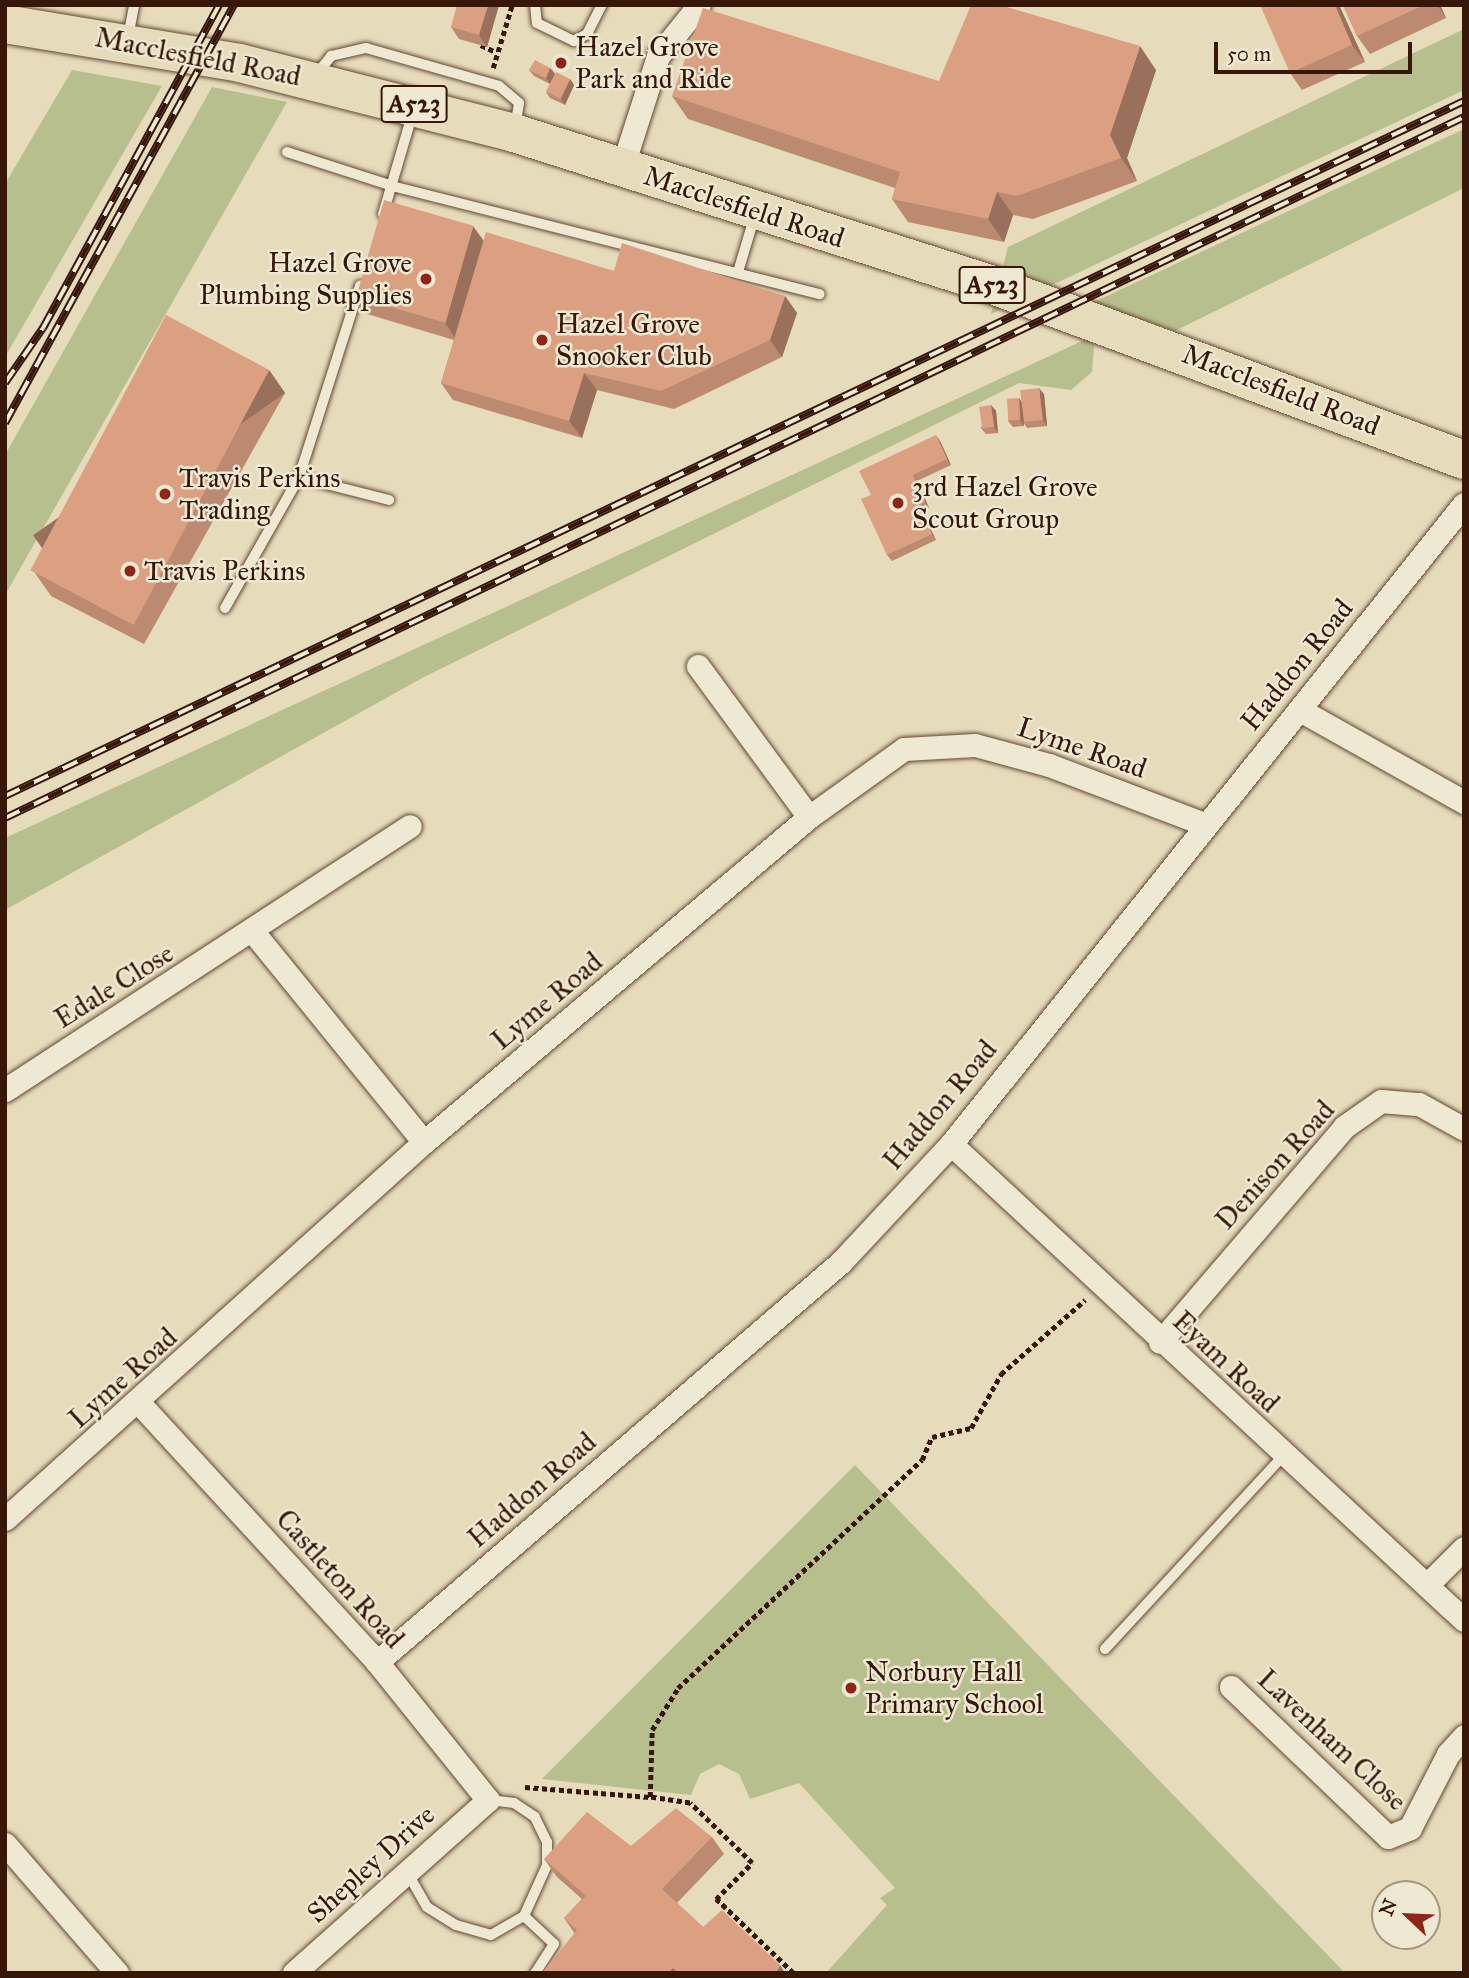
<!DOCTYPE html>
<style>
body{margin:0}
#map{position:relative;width:1469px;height:1978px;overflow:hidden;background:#e6dbbb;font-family:"IM FELL Great Primer",serif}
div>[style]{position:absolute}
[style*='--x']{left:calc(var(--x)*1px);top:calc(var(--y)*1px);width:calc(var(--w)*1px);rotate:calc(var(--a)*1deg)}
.green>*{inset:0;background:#b8bf8e}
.path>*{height:4.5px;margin-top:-2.25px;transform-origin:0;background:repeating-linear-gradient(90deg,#371708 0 5px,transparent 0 8.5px)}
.roads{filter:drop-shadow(0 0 2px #634835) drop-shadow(0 0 2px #634835)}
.lane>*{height:10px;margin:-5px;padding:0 5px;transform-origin:5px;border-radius:5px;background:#efe8d3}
.street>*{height:23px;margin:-11.5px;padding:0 11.5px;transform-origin:11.5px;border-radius:11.5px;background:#efe8d3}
.highway>*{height:38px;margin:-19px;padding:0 19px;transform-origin:19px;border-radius:19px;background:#e6dbbb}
.rail>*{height:8px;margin-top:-4px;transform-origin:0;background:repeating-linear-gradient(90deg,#efe8d3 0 16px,#371708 0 32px);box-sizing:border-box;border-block:2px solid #371708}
.wall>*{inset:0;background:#bc8a70}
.shaded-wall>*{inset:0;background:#99705b;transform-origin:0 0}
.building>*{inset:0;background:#dba082;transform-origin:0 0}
.dots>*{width:19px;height:19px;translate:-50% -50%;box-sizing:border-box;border:4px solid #efe8d3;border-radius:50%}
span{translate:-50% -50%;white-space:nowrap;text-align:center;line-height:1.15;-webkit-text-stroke:5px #efe8d3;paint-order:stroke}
.shield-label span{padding:2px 5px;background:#efe8d3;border:2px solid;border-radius:5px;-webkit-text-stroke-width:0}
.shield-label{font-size:26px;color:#371708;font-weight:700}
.poi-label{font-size:28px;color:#371708}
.left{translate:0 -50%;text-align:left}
.right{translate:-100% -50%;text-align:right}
.street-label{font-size:28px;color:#371708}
.frame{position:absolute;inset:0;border:7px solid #371708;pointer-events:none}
.north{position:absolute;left:1371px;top:1880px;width:70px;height:70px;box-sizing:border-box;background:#efe8d3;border:2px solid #a59482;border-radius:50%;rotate:293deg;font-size:19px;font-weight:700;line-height:28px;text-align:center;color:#371708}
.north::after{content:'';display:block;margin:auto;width:24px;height:32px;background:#8f2418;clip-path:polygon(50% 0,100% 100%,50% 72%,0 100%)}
.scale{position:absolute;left:1214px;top:42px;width:198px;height:32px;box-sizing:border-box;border:4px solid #371708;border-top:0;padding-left:9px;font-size:21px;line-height:24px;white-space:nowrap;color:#371708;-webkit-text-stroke:5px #efe8d3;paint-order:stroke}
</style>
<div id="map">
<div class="green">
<div style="clip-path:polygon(1464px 29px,1464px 90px,991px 314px,1008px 247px)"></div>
<div style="clip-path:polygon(72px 70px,162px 86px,5px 357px,5px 184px)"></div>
<div style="clip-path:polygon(212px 87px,287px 102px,5px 595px,5px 455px)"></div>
<div style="clip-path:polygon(1464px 129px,1464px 188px,1175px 331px,1092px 303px)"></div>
<div style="clip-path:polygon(1095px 335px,1092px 372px,1071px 390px,1019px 383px,424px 677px,5px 910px,5px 838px)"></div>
<div style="clip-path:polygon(855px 1465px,1345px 1973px,826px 1973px,887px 1905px,880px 1898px,895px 1888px,799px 1783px,750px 1799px,739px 1774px,719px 1764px,700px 1774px,691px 1795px,542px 1779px)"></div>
</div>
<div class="path">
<div style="--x:481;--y:45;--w:14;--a:25"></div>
<div style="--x:493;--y:68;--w:66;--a:-73.2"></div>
<div style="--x:525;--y:1787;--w:125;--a:4.6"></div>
<div style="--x:793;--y:1973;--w:107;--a:-136.1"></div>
<div style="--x:716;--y:1899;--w:51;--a:-45"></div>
<div style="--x:752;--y:1863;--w:86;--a:-135.9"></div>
<div style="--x:690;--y:1803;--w:40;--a:-171.5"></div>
<div style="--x:650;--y:1797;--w:67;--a:-88.3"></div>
<div style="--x:652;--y:1730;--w:49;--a:-58.2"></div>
<div style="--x:678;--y:1688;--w:334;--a:-43.1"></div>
<div style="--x:922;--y:1460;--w:25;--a:-67"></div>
<div style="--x:932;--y:1437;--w:40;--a:-13"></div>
<div style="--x:971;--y:1428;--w:62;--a:-60.9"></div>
<div style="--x:1001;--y:1374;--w:112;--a:-41.4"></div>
</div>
<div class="roads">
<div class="lane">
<div style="--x:535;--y:5;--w:18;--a:84"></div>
<div style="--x:537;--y:23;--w:41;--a:25.9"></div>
<div style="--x:574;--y:41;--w:15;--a:-28"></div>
<div style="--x:587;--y:34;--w:33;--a:-63"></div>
<div style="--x:128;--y:37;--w:33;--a:-79"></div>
<div style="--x:315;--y:76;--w:26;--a:-51"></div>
<div style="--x:331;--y:56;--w:36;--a:-13"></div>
<div style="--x:366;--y:48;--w:138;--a:15.9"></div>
<div style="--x:499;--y:86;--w:26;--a:40"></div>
<div style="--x:519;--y:103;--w:24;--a:99"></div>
<div style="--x:287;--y:152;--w:110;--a:17.9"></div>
<div style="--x:392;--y:186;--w:441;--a:14.2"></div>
<div style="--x:383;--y:214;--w:106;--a:-73.6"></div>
<div style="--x:738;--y:272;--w:59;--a:-73.4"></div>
<div style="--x:299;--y:477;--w:93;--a:14.3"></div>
<div style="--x:225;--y:608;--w:150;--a:-60.5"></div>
<div style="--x:299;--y:477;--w:201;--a:-72.3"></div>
<div style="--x:1105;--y:1649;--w:264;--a:-47.3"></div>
<div style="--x:407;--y:1872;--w:40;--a:60.3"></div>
<div style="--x:427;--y:1907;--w:34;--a:32"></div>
<div style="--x:456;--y:1925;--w:36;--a:16"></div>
<div style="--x:491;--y:1935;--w:38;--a:-30"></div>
<div style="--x:524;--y:1916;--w:56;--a:-65.7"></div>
<div style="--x:547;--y:1865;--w:23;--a:-90"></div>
<div style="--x:547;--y:1842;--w:28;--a:-116"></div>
<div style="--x:535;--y:1817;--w:25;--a:-146"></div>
<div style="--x:514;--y:1803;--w:26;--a:-173"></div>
<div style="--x:524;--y:1916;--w:41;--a:43"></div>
<div style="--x:554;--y:1944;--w:35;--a:123"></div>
</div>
<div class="street">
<div style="--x:622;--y:168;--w:118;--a:-72.2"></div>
<div style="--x:658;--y:56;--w:65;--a:-51.2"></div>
<div style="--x:698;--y:666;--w:187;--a:53.7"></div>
<div style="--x:1300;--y:710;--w:188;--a:29.3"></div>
<div style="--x:254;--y:933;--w:269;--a:50.9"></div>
<div style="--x:5;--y:1090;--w:483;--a:-33.1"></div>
<div style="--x:951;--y:1144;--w:700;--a:42.86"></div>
<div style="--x:1160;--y:1342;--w:283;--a:-49.4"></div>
<div style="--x:1344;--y:1127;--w:45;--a:-35.1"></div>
<div style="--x:1381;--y:1101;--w:38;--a:5"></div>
<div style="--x:1419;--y:1104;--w:51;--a:29.1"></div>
<div style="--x:140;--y:1404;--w:350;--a:47.4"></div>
<div style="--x:377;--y:1662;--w:177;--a:51.2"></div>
<div style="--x:488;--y:1800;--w:260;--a:138.3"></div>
<div style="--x:5;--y:1519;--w:564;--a:-41.98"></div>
<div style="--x:424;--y:1142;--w:504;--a:-40.17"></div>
<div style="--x:809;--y:817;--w:117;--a:-35.6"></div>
<div style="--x:904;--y:749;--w:71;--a:-3.2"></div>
<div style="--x:975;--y:745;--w:77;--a:15.1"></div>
<div style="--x:1049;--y:765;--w:166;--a:20.8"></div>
<div style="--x:1427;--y:1585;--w:52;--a:-45"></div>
<div style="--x:377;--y:1662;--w:613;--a:-40.76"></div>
<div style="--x:841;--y:1262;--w:161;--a:-47"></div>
<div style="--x:951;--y:1144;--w:820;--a:-51.29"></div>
<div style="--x:1231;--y:1687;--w:217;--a:43.7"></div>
<div style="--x:1388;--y:1837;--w:24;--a:-22"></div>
<div style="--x:1410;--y:1828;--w:83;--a:-62.8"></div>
<div style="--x:1448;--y:1754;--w:24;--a:-48"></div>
<div style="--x:5;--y:1844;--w:171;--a:49"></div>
</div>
<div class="highway">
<div style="--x:5;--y:24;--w:238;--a:9.4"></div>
<div style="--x:240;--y:63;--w:283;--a:14.3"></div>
<div style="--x:514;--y:133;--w:499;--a:17.6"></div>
<div style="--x:990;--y:284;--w:506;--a:20.37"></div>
</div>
</div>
<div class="rail">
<div style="--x:5;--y:383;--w:67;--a:-55.4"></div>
<div style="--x:43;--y:328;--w:368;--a:-61.4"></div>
<div style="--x:5;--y:423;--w:477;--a:-61.3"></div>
<div style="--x:5;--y:796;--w:1616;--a:-25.47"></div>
<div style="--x:5;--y:818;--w:1619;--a:-25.66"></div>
</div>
<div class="wall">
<div style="clip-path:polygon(499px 5px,487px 47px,459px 39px,451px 27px)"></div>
<div style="clip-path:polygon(1339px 5px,1365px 62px,1302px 90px,1290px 73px)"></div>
<div style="clip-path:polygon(1343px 5px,1440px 5px,1446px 18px,1370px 54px,1357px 36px)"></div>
<div style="clip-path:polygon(550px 68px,555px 74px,550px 84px,534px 76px,529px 70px)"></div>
<div style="clip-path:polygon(1156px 70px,1127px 158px,1137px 181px,1033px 219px,1013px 215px,1004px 242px,908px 222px,892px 199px,895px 188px,688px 119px,672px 96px)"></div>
<div style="clip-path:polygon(570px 79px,574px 85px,565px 105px,550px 98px,546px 92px)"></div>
<div style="clip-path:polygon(484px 241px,614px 271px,785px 296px,797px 313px,782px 357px,674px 409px,597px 390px,582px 438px,453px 400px,441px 383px,454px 340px,367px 314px,355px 297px)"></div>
<div style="clip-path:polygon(269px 370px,285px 393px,144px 644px,51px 596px,35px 573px)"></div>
<div style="clip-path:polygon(1044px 394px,1047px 426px,1027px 428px,1024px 423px,1024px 426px,1013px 427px,1008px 421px,1019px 398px,1021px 402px)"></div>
<div style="clip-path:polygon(991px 405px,996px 411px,998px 433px,986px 434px,981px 428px)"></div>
<div style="clip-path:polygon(940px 441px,951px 465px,917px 481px,929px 508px,922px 512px,936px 540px,892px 561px,887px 555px,871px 495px)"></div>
<div style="clip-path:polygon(712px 1837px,724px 1854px,677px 1903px,703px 1927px,785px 1973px,542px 1973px,575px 1934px,564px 1918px,582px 1899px,557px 1877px,544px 1859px,631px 1846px)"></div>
</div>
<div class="shaded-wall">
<div style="clip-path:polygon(488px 5px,499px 5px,487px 47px,479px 35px)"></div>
<div style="clip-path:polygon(1335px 5px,1339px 5px,1365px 62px,1352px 45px)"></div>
<div style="clip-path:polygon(1437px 5px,1440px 5px,1446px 18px)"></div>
<div style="clip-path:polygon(1140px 46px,1156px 70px,1127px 158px,1137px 181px,1121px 158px,1110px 135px)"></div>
<div style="clip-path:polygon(550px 68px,555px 74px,550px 84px,546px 78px)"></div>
<div style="clip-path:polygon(570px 79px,574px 85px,565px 105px,561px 99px)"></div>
<div style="clip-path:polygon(997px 192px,1013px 215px,1004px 242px,988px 219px)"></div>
<div style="clip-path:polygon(473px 226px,486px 244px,457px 341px,445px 323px)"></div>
<div style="clip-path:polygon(785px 296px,797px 313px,782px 357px,770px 340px)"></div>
<div style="left:269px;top:370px;width:28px;height:288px;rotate:55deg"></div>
<div style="clip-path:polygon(584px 373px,597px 390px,582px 438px,569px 421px)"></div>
<div style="clip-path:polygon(1039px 388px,1044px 394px,1047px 426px,1043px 420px)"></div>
<div style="clip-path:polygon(1019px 398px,1023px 404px,1024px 426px,1020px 420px)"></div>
<div style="clip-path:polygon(991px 405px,996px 411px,998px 433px,994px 427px)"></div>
<div style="clip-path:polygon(936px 435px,940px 441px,951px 465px,947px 459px)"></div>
<div style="clip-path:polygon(913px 475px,917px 481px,929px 508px,925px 502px)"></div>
<div style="clip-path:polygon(918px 506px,922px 512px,936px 540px,932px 534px)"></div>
<div style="clip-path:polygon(780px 1965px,785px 1973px,776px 1973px)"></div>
<div style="clip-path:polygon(673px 1968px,676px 1973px,668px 1973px)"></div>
</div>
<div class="building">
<div style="clip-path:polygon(457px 5px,488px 5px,479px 35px,451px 27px)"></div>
<div style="clip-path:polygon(971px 5px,1000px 5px,1140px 46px,1110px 135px,1121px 158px,1017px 196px,997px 192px,988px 219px,892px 199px,900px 172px,672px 96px,703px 8px,939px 81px)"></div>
<div style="clip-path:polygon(1260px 5px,1335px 5px,1352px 45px,1290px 73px)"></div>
<div style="clip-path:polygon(1343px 5px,1424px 5px,1357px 36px)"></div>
<div style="clip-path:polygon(535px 60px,550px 68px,546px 78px,529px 70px)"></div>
<div style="left:556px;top:72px;width:16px;height:22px;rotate:27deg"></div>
<div style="left:384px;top:200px;width:93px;height:101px;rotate:16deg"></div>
<div style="clip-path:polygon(486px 232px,614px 271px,622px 243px,785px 296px,770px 340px,661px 391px,584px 373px,569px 421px,441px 383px)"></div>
<div style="left:166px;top:315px;width:117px;height:289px;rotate:28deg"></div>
<div style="left:1039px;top:388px;width:32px;height:19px;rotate:83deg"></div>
<div style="left:1019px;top:398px;width:22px;height:12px;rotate:87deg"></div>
<div style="left:991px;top:405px;width:22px;height:12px;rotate:82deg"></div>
<div style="clip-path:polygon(936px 435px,947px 459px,913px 475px,925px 502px,918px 506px,932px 534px,887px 555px,861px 499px,871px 495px,859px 471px)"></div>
<div style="clip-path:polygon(676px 1808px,712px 1837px,662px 1889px,703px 1927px,722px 1910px,780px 1965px,776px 1973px,679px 1973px,673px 1968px,668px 1973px,542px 1973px,577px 1930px,564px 1918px,586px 1896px,544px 1859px,587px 1812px,631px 1846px)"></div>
</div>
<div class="dots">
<div style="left:561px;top:63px;background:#8f2418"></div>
<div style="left:426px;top:279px;background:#8f2418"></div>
<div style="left:542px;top:340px;background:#8f2418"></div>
<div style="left:165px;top:494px;background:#8f2418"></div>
<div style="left:898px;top:503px;background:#8f2418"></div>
<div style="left:130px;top:571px;background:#8f2418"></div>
<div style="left:851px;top:1688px;background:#8f2418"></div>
</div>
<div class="shield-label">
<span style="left:414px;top:104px">A523</span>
<span style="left:992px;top:285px">A523</span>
</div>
<div class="poi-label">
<span class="left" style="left:575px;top:63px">Hazel Grove<br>Park and Ride</span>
<span class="right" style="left:412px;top:279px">Hazel Grove<br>Plumbing Supplies</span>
<span class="left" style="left:556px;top:340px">Hazel Grove<br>Snooker Club</span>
<span class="left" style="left:179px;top:494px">Travis Perkins<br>Trading</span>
<span class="left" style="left:912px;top:503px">3rd Hazel Grove<br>Scout Group</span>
<span class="left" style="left:144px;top:571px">Travis Perkins</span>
<span class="left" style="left:865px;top:1688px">Norbury Hall<br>Primary School</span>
</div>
<div class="street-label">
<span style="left:198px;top:57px;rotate:11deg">Macclesfield Road</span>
<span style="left:744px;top:207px;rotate:18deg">Macclesfield Road</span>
<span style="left:1281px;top:390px;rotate:21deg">Macclesfield Road</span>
<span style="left:1297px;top:665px;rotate:-51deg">Haddon Road</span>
<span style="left:1082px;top:748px;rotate:19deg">Lyme Road</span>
<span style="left:114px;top:986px;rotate:-32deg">Edale Close</span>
<span style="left:547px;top:1001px;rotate:-40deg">Lyme Road</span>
<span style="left:940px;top:1105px;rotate:-50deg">Haddon Road</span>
<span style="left:1275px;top:1165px;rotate:-48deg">Denison Road</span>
<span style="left:1226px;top:1362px;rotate:43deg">Eyam Road</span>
<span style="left:123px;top:1378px;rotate:-42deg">Lyme Road</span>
<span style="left:532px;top:1490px;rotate:-41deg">Haddon Road</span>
<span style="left:340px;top:1579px;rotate:48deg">Castleton Road</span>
<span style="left:1332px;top:1740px;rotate:43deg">Lavenham Close</span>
<span style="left:371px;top:1864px;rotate:-42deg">Shepley Drive</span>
</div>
<div class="frame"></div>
<div class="north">N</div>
<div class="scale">50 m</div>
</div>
